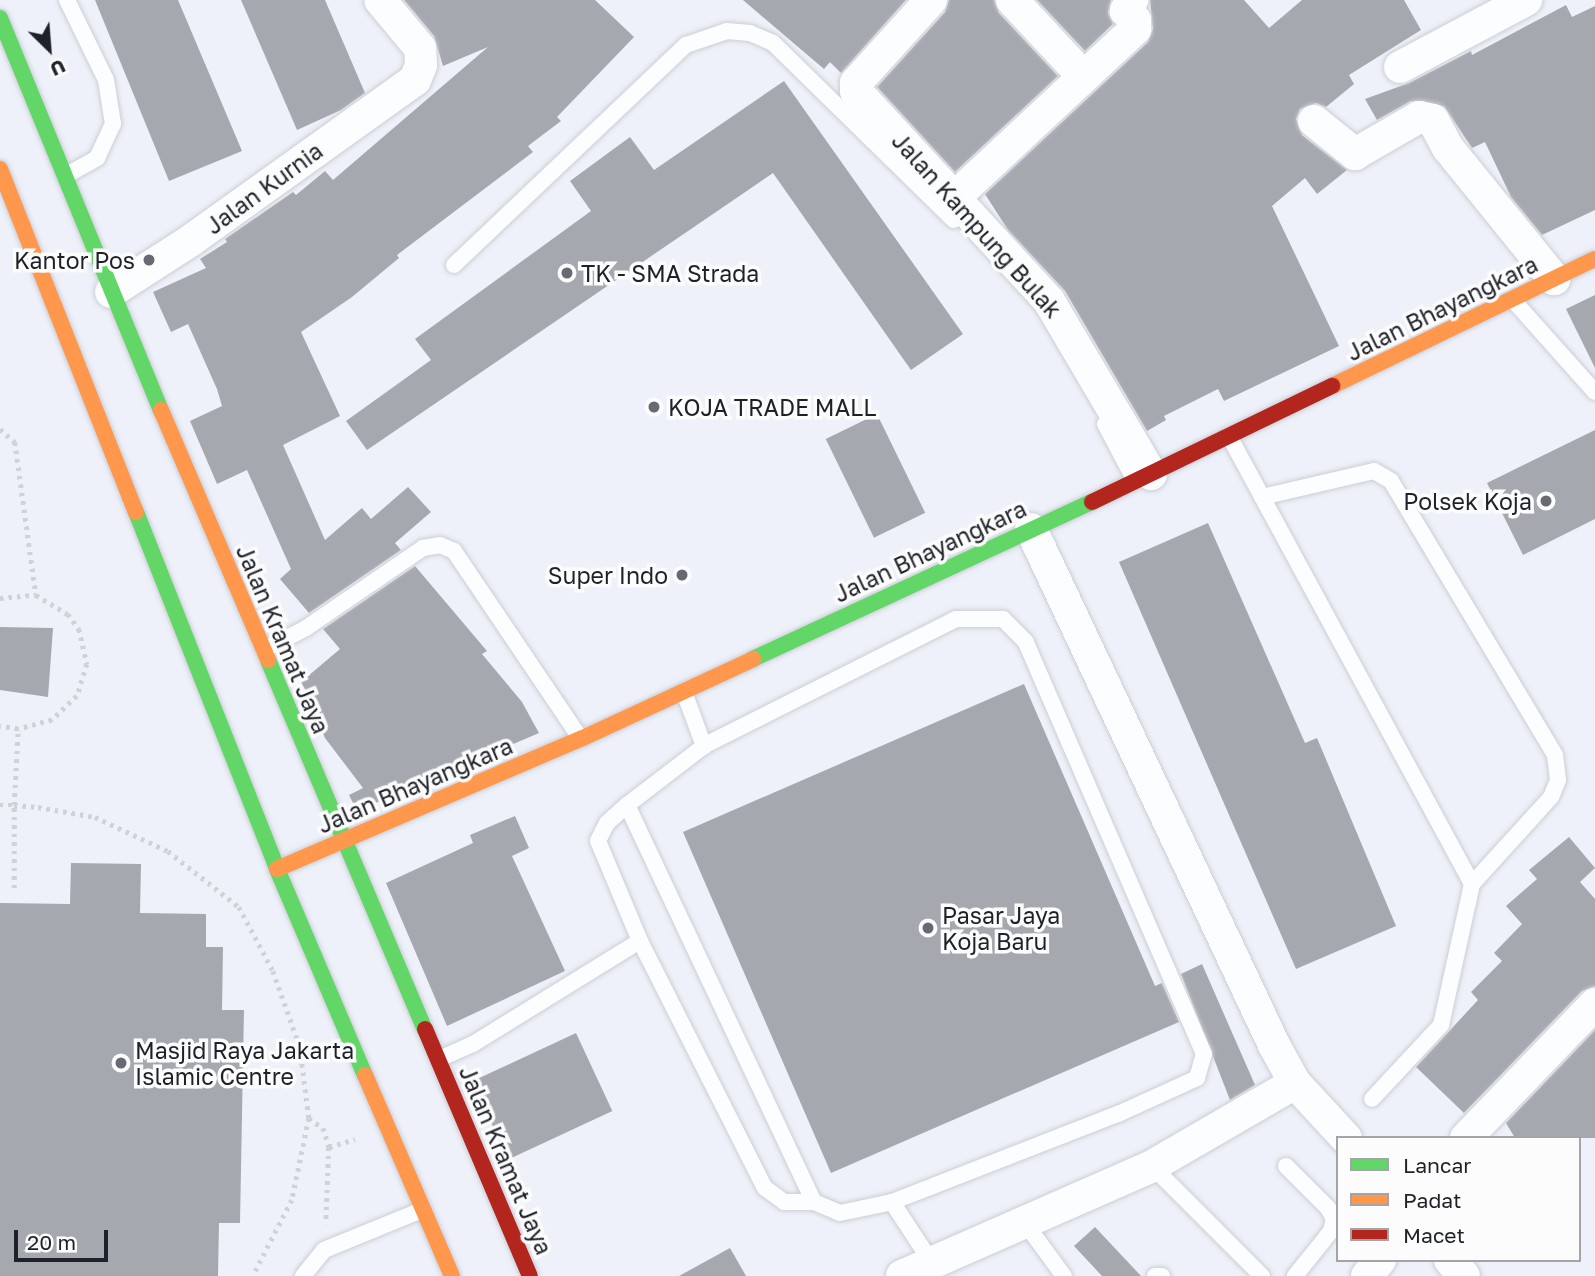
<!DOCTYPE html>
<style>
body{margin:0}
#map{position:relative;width:1595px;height:1276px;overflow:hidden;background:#eef1f9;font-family:"Golos Text",sans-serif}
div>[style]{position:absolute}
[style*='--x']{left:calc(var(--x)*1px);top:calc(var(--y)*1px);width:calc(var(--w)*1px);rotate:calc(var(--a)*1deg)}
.building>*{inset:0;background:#a6a8b0;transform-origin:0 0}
.path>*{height:4.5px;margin-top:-2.25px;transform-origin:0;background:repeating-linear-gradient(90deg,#d1d2d4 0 3.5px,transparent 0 8.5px)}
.roads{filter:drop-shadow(0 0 2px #cbced6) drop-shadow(0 0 2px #cbced6)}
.lane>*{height:16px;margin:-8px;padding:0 8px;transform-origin:8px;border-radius:8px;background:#fcfdfe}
.street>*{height:32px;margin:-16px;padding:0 16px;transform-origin:16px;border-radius:16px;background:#fcfdfe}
.fast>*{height:16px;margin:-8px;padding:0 8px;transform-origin:8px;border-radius:8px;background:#63d668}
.slow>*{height:16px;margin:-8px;padding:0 8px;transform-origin:8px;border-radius:8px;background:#ff974d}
.jam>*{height:16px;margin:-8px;padding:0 8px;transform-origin:8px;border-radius:8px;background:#b3261e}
.dots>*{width:19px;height:19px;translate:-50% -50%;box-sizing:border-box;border:4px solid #fcfcfc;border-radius:50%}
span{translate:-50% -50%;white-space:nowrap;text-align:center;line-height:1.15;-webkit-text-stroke:7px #fcfcfc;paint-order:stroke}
.street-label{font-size:23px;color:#1e2129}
.poi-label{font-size:23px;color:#1e2129}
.right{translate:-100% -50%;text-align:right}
.left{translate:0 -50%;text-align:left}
.legend{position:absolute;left:1336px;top:1136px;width:245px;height:126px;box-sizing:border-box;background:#fcfcfc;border:2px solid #a3a4a8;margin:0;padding:9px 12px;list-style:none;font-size:21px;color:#1e2129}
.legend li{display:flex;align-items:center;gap:14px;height:35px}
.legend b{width:35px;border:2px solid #a3a4a8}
.north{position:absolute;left:14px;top:14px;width:70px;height:70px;-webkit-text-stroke:5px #fcfcfc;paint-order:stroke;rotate:155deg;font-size:19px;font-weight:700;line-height:28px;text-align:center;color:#1e2129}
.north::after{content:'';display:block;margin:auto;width:24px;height:32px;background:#1e2129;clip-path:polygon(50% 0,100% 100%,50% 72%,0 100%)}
.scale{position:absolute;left:14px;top:1230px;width:94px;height:32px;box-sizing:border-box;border:4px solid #1e2129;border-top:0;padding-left:9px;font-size:21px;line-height:24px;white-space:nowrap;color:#1e2129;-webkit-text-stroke:5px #fcfcfc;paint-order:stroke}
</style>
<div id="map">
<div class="building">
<div style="clip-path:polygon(95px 0,178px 0,242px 151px,169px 181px)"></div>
<div style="clip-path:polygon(241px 0,325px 0,365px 93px,341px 110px,297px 130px)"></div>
<div style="clip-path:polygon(404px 0,595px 0,634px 37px,557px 117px,561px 121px,528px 146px,533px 152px,397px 255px,399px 258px,352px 297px,301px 332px,340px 416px,283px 445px,325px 540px,362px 508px,371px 519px,408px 487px,431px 512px,395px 543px,401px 550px,309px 613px,280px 579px,291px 569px,247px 470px,217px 484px,190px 421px,222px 406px,217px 389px,188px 324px,171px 332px,153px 292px,206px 268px,200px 259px,227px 242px,225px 239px,293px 192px,296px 195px,325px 171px,333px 180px,488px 47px,443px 66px,434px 36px)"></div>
<div style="clip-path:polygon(743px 0,906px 0,841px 73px,830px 62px,824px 69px)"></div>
<div style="clip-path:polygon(949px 0,994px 0,999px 13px,1058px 76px,955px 172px,877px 87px,945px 12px)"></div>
<div style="clip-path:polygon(1037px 0,1111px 0,1108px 13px,1113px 24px,1085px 51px)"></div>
<div style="clip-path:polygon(1150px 0,1244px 0,1269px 28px,1302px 0,1404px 0,1421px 30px,1349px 75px,1354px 84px,1326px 107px,1316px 103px,1300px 109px,1296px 119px,1302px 135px,1347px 170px,1317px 194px,1305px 178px,1272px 206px,1339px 346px,1224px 401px,1218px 389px,1164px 416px,1166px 420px,1147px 431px,1065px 291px,1008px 230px,985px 194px,1148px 42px,1153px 29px)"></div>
<div style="clip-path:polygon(1566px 5px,1572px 17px,1595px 6px,1595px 210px,1542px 235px,1511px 197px,1485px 142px,1472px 148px,1444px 106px,1411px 101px,1377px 120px,1365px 99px,1409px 83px,1471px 51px,1472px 55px)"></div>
<div style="clip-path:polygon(784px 81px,963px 334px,911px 370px,773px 173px,367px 450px,346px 421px,431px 360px,415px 339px,591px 211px,570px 181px,630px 137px,654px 170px)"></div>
<div style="clip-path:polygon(1595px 295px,1595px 368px,1566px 309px)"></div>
<div style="left:877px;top:414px;width:110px;height:57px;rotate:64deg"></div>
<div style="clip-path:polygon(1595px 430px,1595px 519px,1523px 555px,1487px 483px)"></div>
<div style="clip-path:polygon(1208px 523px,1305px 743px,1317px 738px,1396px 926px,1296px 969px,1119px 562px)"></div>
<div style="clip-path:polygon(415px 566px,487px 651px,482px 654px,522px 702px,539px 733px,357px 811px,349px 795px,363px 788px,325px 738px,319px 724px,323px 721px,301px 682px,340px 649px,323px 629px)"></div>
<div style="clip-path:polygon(0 627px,53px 628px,48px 697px,0 690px)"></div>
<div style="clip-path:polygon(1024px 684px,1155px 986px,1162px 983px,1179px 1022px,831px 1173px,683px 832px)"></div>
<div style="clip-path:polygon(515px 816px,529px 848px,512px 856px,565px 971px,447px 1026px,386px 883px,473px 843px,470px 835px)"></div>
<div style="clip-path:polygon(1569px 837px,1595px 868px,1580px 882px,1595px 899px,1595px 986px,1582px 991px,1464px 1113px,1416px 1067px,1478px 1000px,1471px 992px,1502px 961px,1494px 953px,1522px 924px,1506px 906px,1537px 879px,1529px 870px)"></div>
<div style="clip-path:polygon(71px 863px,141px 864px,140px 913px,206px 914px,206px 947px,223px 947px,222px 1010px,244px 1010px,242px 1115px,240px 1223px,219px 1223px,218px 1276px,0 1276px,0 903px,70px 904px)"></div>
<div style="clip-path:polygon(1202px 964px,1255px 1085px,1230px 1100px,1181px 974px)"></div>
<div style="clip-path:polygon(1595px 1030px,1595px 1138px,1515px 1138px,1506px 1123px)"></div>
<div style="left:576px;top:1033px;width:86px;height:115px;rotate:65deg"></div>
<div style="clip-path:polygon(1095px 1227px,1141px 1276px,1102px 1276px,1074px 1246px)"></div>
<div style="clip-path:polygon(730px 1248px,746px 1276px,679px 1276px)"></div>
</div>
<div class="path">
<div style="--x:0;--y:429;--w:20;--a:41"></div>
<div style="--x:15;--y:442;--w:154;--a:82.2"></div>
<div style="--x:0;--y:598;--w:36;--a:-5"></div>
<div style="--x:36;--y:595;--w:37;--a:31"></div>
<div style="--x:68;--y:614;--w:19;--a:54"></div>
<div style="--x:79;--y:629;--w:36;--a:77"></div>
<div style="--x:87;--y:664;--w:34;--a:107"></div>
<div style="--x:77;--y:696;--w:35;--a:136"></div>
<div style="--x:52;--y:720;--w:35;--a:165"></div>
<div style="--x:18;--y:729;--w:18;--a:-171"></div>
<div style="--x:0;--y:805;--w:14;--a:0"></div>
<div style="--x:14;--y:805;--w:76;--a:-87"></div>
<div style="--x:14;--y:888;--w:83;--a:-90"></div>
<div style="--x:14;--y:805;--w:24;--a:5"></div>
<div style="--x:38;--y:807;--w:58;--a:10"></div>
<div style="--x:95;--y:817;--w:81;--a:25"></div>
<div style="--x:168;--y:851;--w:90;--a:38.3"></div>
<div style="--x:239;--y:907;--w:72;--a:62"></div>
<div style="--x:273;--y:971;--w:81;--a:70.4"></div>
<div style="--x:300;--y:1047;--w:72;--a:82.8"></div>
<div style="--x:309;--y:1118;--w:84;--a:101.7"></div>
<div style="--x:292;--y:1200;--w:85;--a:117.2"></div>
<div style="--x:309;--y:1118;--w:17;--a:36"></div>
<div style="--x:323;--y:1128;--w:20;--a:72"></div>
<div style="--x:329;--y:1147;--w:77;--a:92.2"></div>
<div style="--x:329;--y:1147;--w:27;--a:-17"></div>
</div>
<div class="roads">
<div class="lane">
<div style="--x:65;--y:176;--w:37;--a:-29"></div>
<div style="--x:97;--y:158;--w:38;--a:-65"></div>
<div style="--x:113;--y:124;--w:45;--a:-99"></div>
<div style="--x:106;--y:80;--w:89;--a:-116"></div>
<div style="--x:454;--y:265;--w:320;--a:-43.5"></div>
<div style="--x:686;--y:45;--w:43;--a:-18.9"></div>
<div style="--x:727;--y:31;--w:23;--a:5"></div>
<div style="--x:750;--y:33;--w:25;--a:23"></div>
<div style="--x:773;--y:43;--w:253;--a:44.4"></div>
<div style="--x:1513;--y:300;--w:123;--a:48.3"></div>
<div style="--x:1105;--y:424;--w:64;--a:62.2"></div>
<div style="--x:1229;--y:436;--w:510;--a:61.52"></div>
<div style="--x:1262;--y:497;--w:115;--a:-13.1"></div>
<div style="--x:1374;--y:471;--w:20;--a:30"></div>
<div style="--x:1391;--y:481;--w:319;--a:59.1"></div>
<div style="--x:1555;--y:755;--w:25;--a:83"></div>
<div style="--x:1558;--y:780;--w:18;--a:112"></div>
<div style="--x:1551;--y:797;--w:118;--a:132.2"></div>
<div style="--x:1472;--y:884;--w:144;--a:102.4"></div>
<div style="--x:1441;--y:1025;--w:101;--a:133"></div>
<div style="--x:264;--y:650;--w:47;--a:-27.6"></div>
<div style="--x:306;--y:628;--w:142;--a:-34.4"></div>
<div style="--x:423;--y:548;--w:17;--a:-10"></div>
<div style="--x:440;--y:545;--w:15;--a:23"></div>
<div style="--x:454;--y:551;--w:227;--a:56"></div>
<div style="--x:684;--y:692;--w:58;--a:69.7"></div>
<div style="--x:627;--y:805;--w:439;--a:64.8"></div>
<div style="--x:439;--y:1059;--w:37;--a:-24"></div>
<div style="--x:473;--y:1044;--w:196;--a:-31.7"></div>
<div style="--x:1152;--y:1166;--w:156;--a:45"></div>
<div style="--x:1286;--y:1166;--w:59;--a:45"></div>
<div style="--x:1328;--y:1208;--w:13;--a:61"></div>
<div style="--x:1334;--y:1219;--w:12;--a:104"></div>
<div style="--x:1331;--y:1231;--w:58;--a:128.7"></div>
<div style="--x:892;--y:1202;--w:243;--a:-21.3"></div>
<div style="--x:1118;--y:1114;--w:87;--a:-24.5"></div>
<div style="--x:1197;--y:1078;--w:25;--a:-74"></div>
<div style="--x:1204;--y:1054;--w:449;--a:-113.4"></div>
<div style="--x:1026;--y:642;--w:33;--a:-135"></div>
<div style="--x:1003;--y:619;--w:47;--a:180"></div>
<div style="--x:956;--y:619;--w:282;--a:153.3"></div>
<div style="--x:704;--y:746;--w:97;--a:142.5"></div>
<div style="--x:627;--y:805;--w:27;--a:138"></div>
<div style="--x:607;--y:823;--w:20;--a:117"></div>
<div style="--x:598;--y:841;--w:108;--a:67.2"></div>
<div style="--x:640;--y:941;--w:277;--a:63.2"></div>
<div style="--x:765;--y:1188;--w:24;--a:36"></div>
<div style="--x:784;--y:1202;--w:30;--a:0"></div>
<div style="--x:814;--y:1202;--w:28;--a:23"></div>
<div style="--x:840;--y:1213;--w:53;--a:-11.9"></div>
<div style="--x:892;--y:1202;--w:73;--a:56.7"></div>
<div style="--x:1025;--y:1223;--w:66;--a:53.7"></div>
<div style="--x:303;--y:1276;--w:33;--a:-51"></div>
<div style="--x:324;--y:1250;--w:106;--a:-22.2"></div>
<div style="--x:1155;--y:1276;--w:7;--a:0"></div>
</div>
<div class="street">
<div style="--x:931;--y:0;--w:112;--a:132.1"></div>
<div style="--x:856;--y:83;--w:8;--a:90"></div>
<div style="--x:856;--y:91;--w:285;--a:47.4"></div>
<div style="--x:1049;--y:301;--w:201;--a:59.5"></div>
<div style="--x:1012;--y:0;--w:103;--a:47"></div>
<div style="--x:1400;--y:67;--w:143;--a:-28"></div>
<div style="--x:1314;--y:121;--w:53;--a:38.8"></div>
<div style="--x:1355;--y:154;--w:74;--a:-30"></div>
<div style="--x:1419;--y:117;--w:14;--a:12"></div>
<div style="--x:1433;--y:120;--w:32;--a:62"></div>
<div style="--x:1448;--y:148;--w:169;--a:51"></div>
<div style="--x:954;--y:198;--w:248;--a:-43"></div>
<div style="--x:1135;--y:29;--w:9;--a:-90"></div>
<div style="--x:1135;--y:20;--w:13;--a:-135"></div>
<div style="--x:1126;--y:11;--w:13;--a:-61"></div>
<div style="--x:111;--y:292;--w:94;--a:-32.8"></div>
<div style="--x:190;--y:241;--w:277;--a:-35.6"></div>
<div style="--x:415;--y:80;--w:16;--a:-68"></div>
<div style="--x:421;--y:65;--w:17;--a:-93"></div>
<div style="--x:420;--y:48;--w:62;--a:-129.8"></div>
<div style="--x:1031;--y:529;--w:570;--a:64.78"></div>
<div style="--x:1274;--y:1045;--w:43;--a:61.1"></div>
<div style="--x:1295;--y:1083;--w:75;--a:47.2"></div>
<div style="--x:1466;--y:1138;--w:186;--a:-46.1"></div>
<div style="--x:1450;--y:1260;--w:21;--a:49"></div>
<div style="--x:902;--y:1276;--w:273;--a:-23.7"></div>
<div style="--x:1152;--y:1166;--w:165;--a:-30.1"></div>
<div style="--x:1367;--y:1276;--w:21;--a:-51"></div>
</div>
<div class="fast">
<div style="--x:0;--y:18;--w:424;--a:67.7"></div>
<div style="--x:136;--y:512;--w:384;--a:68.4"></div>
<div style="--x:277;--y:869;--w:224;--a:66.9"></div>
<div style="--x:753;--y:659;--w:374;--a:-24.9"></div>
<div style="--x:268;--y:660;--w:401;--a:67"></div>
</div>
<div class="slow">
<div style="--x:0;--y:169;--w:369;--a:68.4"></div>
<div style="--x:1332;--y:386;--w:292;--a:-25.8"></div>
<div style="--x:161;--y:410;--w:272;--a:66.8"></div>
<div style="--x:277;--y:869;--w:331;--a:-23.2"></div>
<div style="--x:581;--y:739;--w:190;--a:-24.9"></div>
<div style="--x:365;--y:1075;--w:219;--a:66.6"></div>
</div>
<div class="jam">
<div style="--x:1092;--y:502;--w:267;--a:-25.8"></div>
<div style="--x:425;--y:1029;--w:268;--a:67"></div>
</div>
</div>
<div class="dots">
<div style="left:149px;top:260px;background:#676a72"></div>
<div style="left:567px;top:273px;background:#676a72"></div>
<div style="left:654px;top:407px;background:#676a72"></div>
<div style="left:1546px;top:501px;background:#676a72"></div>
<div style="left:682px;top:575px;background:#676a72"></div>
<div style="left:928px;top:928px;background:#676a72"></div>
<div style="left:121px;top:1063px;background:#676a72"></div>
</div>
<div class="street-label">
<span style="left:264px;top:188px;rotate:-36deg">Jalan Kurnia</span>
<span style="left:977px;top:225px;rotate:48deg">Jalan Kampung Bulak</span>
<span style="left:1442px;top:308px;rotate:-26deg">Jalan Bhayangkara</span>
<span style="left:930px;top:551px;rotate:-25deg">Jalan Bhayangkara</span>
<span style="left:283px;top:639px;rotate:67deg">Jalan Kramat Jaya</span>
<span style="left:415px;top:785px;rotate:-23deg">Jalan Bhayangkara</span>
<span style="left:506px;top:1160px;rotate:67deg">Jalan Kramat Jaya</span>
</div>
<div class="poi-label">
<span class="right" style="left:135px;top:260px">Kantor Pos</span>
<span class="left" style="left:581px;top:273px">TK - SMA Strada</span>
<span class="left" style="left:668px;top:407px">KOJA TRADE MALL</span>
<span class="right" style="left:1532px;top:501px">Polsek Koja</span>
<span class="right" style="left:668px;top:575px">Super Indo</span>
<span class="left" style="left:942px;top:928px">Pasar Jaya<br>Koja Baru</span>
<span class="left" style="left:135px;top:1063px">Masjid Raya Jakarta<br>Islamic Centre</span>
</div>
<ul class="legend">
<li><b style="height:9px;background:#63d668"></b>Lancar</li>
<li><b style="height:9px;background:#ff974d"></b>Padat</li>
<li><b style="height:9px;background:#b3261e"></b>Macet</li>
</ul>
<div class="north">U</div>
<div class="scale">20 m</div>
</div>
